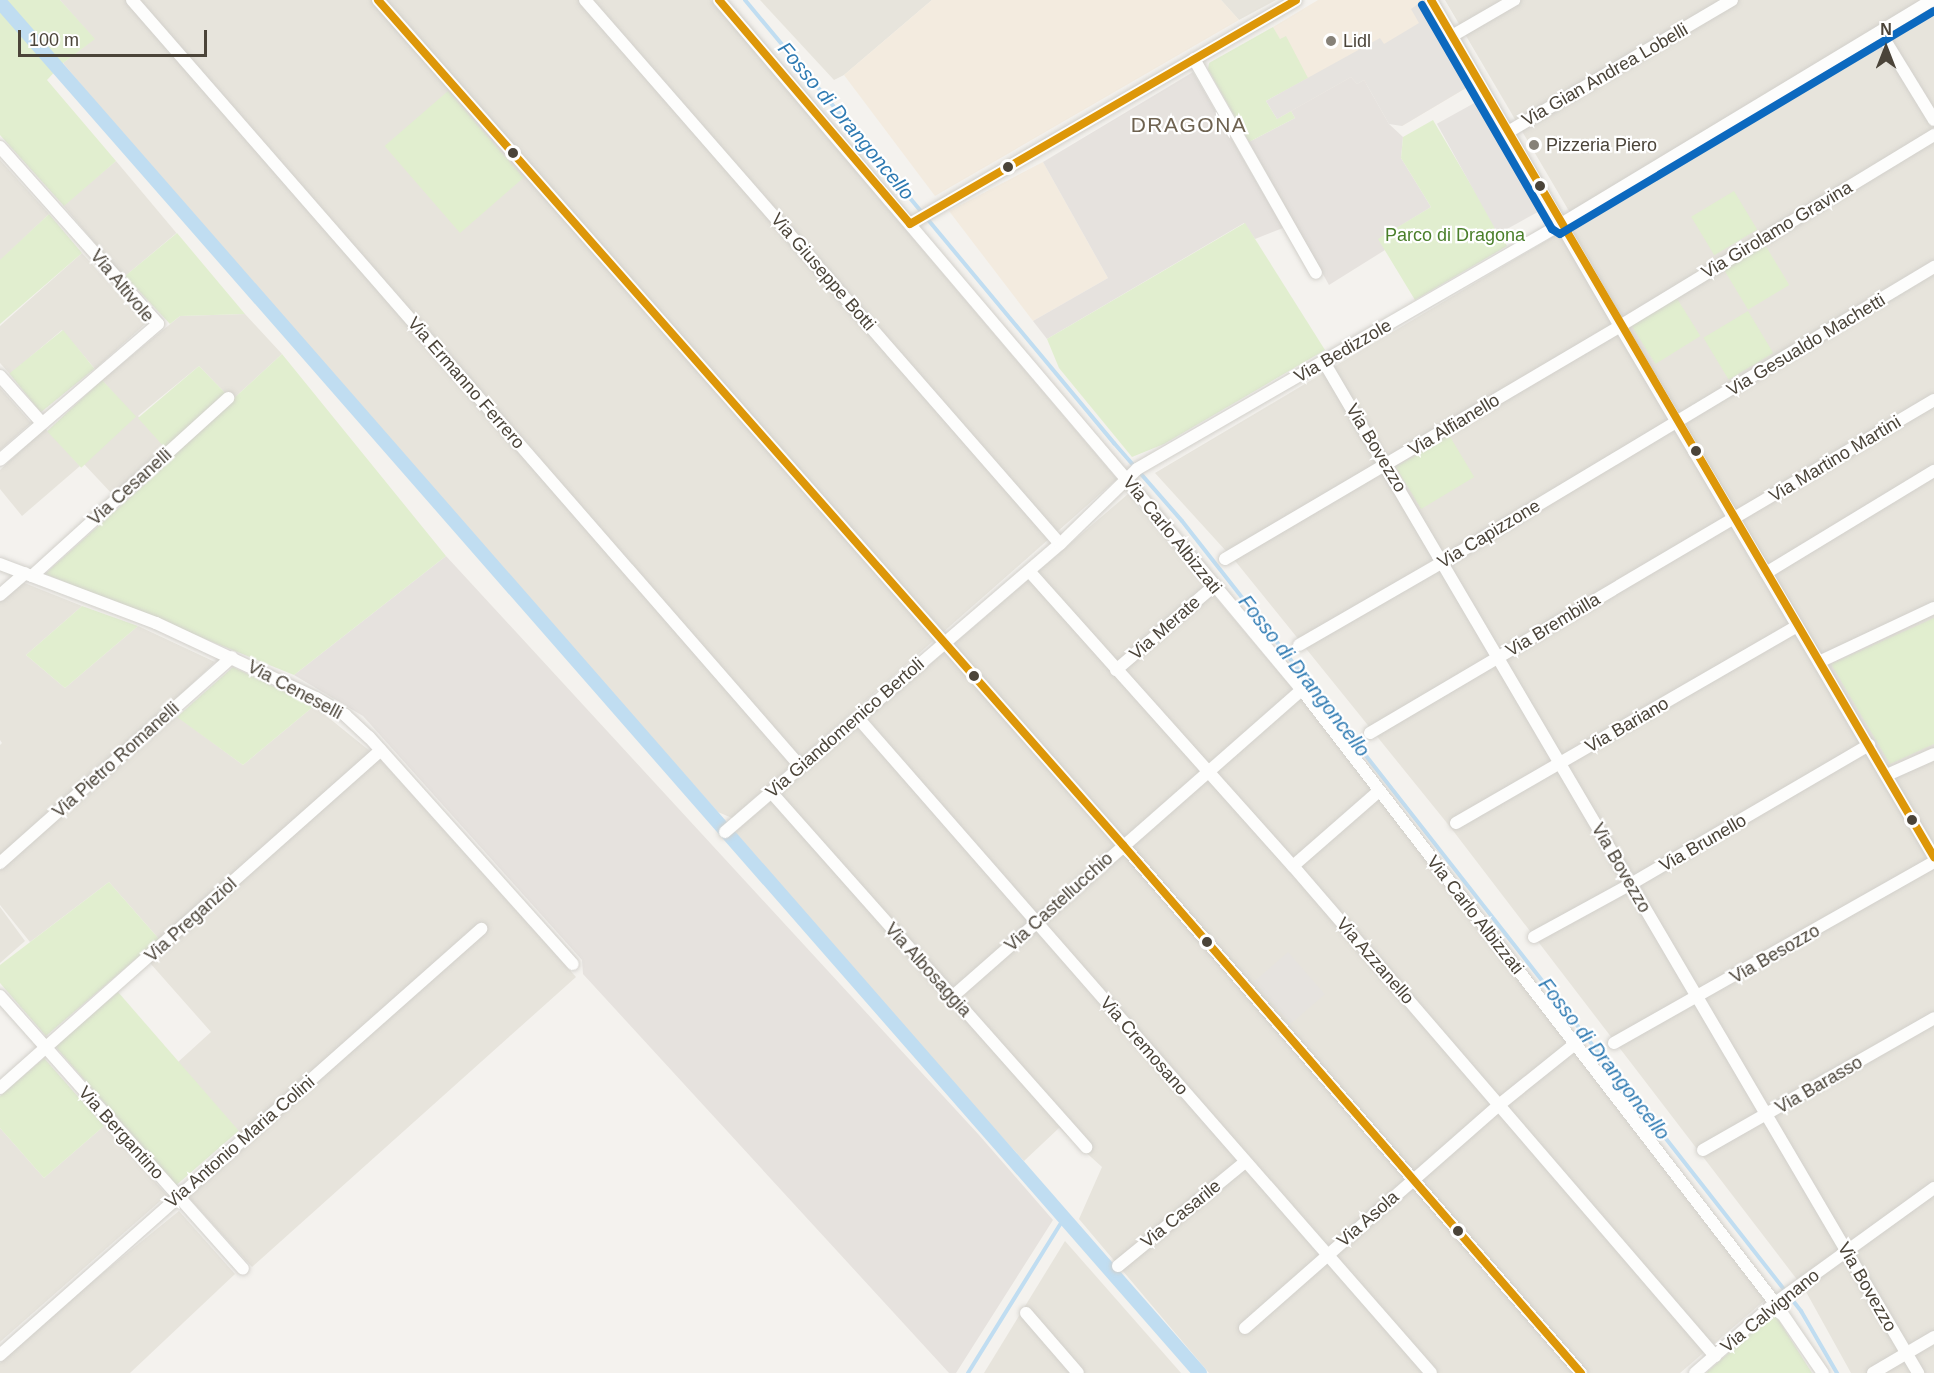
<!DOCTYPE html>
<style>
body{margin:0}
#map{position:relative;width:1934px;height:1373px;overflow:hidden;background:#f4f2ee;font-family:Arial,sans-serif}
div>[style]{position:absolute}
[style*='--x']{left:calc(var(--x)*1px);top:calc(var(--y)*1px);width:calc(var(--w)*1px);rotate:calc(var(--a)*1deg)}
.residential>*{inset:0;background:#e7e4dc;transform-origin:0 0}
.commercial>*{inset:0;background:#f3ebdf}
.industrial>*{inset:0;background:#e6e2de}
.green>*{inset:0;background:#e1eecf;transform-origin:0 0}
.parking>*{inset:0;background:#e6e3df;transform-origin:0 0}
.stream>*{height:4px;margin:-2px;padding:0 2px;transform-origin:2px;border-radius:2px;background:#c0ddf1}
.canal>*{height:14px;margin:-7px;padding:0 7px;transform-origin:7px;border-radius:7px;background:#c0ddf1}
.roads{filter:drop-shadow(0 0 2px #d2d0cb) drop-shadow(0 0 2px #d2d0cb)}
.street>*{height:12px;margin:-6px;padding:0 6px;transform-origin:6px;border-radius:6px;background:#fdfdfc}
.bus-1>*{height:8px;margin:-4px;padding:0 4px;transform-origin:4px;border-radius:4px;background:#dd9709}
.bus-2>*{height:8px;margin:-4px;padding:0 4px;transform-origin:4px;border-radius:4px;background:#0c69bf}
.dots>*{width:16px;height:16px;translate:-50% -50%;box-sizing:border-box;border:3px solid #fff;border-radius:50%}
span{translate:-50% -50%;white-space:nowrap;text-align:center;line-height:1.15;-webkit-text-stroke:4.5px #fff;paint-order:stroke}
.poi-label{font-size:18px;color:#4b4439}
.left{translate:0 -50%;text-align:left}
.street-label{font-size:18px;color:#4b4439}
.park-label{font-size:18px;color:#4a7f2a}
.water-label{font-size:20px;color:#2e7ab2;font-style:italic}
.quarter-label{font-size:21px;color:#6e6250;letter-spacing:1.5px}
.north{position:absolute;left:1856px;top:18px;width:60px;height:60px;-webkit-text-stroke:4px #fff;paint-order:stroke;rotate:0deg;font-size:16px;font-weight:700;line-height:24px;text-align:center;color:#4b4439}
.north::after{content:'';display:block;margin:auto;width:21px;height:27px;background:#4b4439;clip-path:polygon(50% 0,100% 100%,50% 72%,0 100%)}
.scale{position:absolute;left:18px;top:30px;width:189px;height:27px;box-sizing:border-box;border:3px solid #4b4439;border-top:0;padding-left:8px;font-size:18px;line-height:21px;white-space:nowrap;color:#4b4439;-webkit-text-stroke:4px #fff;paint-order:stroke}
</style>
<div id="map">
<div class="residential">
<div style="clip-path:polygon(60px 0,711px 0,1117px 479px,732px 818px,718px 812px,436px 497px,258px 287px,187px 211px,63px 63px,94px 39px)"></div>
<div style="clip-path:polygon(760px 0,932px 0,844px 75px,834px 80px)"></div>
<div style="clip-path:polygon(1221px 0,1276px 0,1239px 20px)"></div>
<div style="clip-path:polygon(1445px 0,1934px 0,1934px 1373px,1851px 1373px,1805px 1290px,1451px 828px,1236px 562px,1155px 473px,1576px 223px)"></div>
<div style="clip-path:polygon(0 160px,49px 214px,0 261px)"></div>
<div style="left:116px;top:161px;width:94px;height:69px;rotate:50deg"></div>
<div style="clip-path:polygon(82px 253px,145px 324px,95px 369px,62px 330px,10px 374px,0 363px,0 326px)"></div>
<div style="clip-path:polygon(245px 314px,282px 354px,232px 400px,199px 366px,138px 416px,166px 447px,113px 495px,83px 463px,135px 417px,102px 380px,180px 316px)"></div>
<div style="clip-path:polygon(0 388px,31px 423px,0 450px)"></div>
<div style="clip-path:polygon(45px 428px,80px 466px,22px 516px,0 489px,0 470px)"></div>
<div style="clip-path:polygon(1128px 494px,1293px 689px,1374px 791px,1765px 1300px,1680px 1373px,1209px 1373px,1079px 1219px,1102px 1167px,1059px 1128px,1024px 1161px,895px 1020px,735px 832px)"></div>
<div style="clip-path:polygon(22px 582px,82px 606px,26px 655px,65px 688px,138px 626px,215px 662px,166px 708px,243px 765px,314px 706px,381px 760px,576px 977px,252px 1267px,188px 1197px,249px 1143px,178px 1062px,211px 1032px,150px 963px,165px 949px,159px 939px,109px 882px,30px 942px,0 905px,0 745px,2px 743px,0 740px,0 602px)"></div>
<div style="clip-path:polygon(0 907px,25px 941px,0 963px)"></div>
<div style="clip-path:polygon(104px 1126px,167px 1195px,0 1342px,0 1128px,44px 1178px)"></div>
<div style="clip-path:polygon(179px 1211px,235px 1274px,130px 1373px,0 1373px,0 1363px,67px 1302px)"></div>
<div style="clip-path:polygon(1065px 1241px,1181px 1373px,984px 1373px)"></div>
</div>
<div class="commercial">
<div style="clip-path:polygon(932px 0,1221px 0,1239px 20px,935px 196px,844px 75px)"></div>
<div style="clip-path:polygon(1318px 0,1420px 0,1471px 85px,1402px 126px,1363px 80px,1357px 84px,1351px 77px,1277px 119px,1285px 37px,1280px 40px,1273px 27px)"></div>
<div style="clip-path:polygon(1043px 162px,1108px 278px,1033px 321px,949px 211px)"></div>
</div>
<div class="industrial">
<div style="clip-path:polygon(1193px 72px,1283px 228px,1255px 239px,1244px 223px,1047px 339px,1033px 321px,1108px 278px,1043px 162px)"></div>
<div style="clip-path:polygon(1351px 77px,1357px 84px,1364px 80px,1389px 124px,1403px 137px,1401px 158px,1431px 207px,1379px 239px,1385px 250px,1329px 285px,1249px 142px,1295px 118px,1291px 111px)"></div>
<div style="clip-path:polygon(446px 556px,979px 1135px,1053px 1220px,956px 1373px,949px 1373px,583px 974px,582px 960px,363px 716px,294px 675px)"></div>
</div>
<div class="green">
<div style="clip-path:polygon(4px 0,60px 0,95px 39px,63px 63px,47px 80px,116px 161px,64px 206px,0 135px,0 4px)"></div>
<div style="clip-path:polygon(1273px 27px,1280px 39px,1286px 36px,1308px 78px,1266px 101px,1277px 119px,1291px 111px,1295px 118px,1249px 142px,1208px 69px,1209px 63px)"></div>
<div style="left:448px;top:91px;width:115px;height:84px;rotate:49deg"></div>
<div style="clip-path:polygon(1433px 120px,1507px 246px,1415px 300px,1378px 239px,1431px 207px,1401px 158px,1403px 137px)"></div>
<div style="left:1734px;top:191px;width:45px;height:50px;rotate:59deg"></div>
<div style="clip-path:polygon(49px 214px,82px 253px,0 324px,0 260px)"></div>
<div style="clip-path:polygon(1245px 223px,1325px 350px,1164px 444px,1132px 457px,1059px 368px,1047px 339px)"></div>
<div style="clip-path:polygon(177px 233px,245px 314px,180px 316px,170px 324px,125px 276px)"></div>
<div style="left:1764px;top:243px;width:49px;height:48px;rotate:59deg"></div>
<div style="left:1676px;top:297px;width:46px;height:53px;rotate:58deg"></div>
<div style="left:1748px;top:311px;width:49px;height:52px;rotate:59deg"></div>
<div style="left:63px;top:330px;width:50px;height:69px;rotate:51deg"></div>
<div style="clip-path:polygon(282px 354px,446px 556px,294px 675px,45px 574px,174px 458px,138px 418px,199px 366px,232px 400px)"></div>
<div style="left:102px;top:380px;width:50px;height:75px;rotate:47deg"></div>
<div style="left:1449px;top:435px;width:49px;height:62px;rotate:59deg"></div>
<div style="clip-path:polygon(82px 606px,138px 626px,65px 688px,26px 655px)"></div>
<div style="clip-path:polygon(1934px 618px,1934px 744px,1890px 764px,1831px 664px)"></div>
<div style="clip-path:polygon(233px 667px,314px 706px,243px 765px,177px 717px)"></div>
<div style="clip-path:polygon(109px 882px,159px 939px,46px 1036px,0 983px,0 965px)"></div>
<div style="left:118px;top:992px;width:184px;height:83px;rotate:49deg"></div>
<div style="clip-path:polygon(44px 1058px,104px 1126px,44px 1178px,0 1128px,0 1096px)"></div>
<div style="clip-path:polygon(1774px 1313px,1812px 1373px,1706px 1373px)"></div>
</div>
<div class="parking">
<div style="clip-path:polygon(1421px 2px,1471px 85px,1402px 126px,1389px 124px,1364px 80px,1357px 84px,1351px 77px,1277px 119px,1266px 101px,1380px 38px,1384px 44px,1419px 23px,1411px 9px)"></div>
<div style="left:1478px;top:101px;width:126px;height:47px;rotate:61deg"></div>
<div style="left:1288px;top:952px;width:56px;height:45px;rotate:49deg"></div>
</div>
<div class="stream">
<div style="--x:745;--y:0;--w:577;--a:50.21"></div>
<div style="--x:1114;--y:443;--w:103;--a:48.9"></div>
<div style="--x:1182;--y:521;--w:1004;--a:51.92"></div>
<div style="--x:1801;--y:1311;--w:72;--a:59.9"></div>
<div style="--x:968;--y:1373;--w:182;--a:-58.2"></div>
</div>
<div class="canal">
<div style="--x:0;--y:2;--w:1822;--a:48.81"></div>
</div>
<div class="roads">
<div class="street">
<div style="--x:132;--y:0;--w:1016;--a:48.91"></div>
<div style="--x:378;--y:0;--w:1127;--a:48.6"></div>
<div style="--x:1123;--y:845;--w:699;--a:49.06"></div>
<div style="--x:585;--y:0;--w:722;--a:48.87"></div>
<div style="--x:719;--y:0;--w:630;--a:49.64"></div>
<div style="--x:1127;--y:480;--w:273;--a:50.2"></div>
<div style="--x:1302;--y:690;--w:774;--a:52.35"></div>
<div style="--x:1775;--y:1303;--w:85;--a:55.6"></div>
<div style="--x:1431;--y:0;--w:377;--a:59.9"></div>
<div style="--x:1620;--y:326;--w:617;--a:59.4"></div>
<div style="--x:1880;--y:32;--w:103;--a:58.5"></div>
<div style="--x:1452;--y:36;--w:72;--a:-30.1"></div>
<div style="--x:1194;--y:59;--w:246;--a:60.3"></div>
<div style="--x:1508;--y:132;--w:260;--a:-30.5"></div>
<div style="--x:0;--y:147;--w:237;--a:48.2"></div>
<div style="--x:158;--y:324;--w:208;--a:139.3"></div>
<div style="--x:910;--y:224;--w:446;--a:-30.1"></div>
<div style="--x:1324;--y:362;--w:1173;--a:59.56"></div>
<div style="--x:0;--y:376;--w:63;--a:48.2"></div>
<div style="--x:1225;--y:559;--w:459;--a:-30.5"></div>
<div style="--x:1620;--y:326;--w:368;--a:-31.3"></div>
<div style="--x:0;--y:564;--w:167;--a:20.7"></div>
<div style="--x:156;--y:623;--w:177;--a:25.1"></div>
<div style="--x:316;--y:698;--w:34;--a:30"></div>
<div style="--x:345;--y:715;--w:33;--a:43"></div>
<div style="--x:369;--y:737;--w:305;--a:48.1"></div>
<div style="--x:1029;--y:571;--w:396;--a:48.2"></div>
<div style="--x:1293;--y:866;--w:647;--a:49.26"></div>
<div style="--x:1766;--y:573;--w:197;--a:-31.3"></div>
<div style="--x:32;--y:576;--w:265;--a:-42.2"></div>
<div style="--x:0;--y:595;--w:33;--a:-41"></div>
<div style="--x:1299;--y:645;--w:166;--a:-30"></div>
<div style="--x:1443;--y:562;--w:573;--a:-31"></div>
<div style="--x:1819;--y:662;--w:127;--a:-25.2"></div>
<div style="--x:1116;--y:670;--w:129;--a:-40.6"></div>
<div style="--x:858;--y:718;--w:870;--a:48.82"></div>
<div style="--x:1370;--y:733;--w:655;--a:-30.56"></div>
<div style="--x:1887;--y:775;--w:51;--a:-24.1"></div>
<div style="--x:771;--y:792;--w:475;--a:48.4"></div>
<div style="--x:1456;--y:823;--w:394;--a:-30"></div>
<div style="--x:725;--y:832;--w:442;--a:-40.7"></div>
<div style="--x:1060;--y:544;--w:107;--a:-44.2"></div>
<div style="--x:1137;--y:469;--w:490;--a:-30"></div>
<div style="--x:1561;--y:224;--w:433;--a:-31.1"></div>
<div style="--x:0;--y:863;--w:310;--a:-41.6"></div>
<div style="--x:1293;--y:866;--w:114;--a:-41.1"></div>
<div style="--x:1534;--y:937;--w:111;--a:-28.7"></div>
<div style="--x:1631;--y:884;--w:276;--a:-30.3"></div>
<div style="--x:0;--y:996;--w:365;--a:48.3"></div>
<div style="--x:952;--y:997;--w:466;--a:-41.3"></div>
<div style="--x:1614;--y:1043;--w:368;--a:-29.5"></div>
<div style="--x:0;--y:1088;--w:509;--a:-41.58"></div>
<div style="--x:1703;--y:1150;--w:266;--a:-29.7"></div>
<div style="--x:1118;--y:1266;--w:164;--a:-39.3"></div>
<div style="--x:1026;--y:1313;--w:79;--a:49.1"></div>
<div style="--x:1245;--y:1328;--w:338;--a:-41.3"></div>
<div style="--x:1499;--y:1105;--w:97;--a:-38.8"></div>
<div style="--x:0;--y:1355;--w:643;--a:-41.53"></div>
<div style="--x:1695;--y:1373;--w:106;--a:-41.2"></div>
<div style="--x:1775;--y:1303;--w:196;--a:-35.9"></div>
<div style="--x:1873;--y:1373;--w:71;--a:-30.5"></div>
</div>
</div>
<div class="bus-1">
<div style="--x:378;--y:0;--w:1127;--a:48.6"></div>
<div style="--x:1123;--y:845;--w:699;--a:49.06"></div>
<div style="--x:719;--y:0;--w:294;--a:49.5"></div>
<div style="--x:910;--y:224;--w:446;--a:-30.1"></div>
<div style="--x:1431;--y:0;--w:994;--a:59.59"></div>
</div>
<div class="bus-2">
<div style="--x:1422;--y:5;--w:259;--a:59.9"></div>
<div style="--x:1552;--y:229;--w:9;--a:32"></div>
<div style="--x:1560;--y:234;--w:435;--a:-30.8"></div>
</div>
<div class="dots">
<div style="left:1331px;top:41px;background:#868178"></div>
<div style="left:1534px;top:145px;background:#868178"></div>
<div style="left:513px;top:153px;background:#4b4439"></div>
<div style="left:1008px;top:167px;background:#4b4439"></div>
<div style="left:1540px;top:186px;background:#4b4439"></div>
<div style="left:1696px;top:451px;background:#4b4439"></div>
<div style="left:974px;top:676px;background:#4b4439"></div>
<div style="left:1912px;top:820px;background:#4b4439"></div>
<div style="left:1207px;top:942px;background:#4b4439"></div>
<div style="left:1458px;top:1231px;background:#4b4439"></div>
</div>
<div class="poi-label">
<span class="left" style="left:1343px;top:41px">Lidl</span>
<span class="left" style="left:1546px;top:145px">Pizzeria Piero</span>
</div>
<div class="street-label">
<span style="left:1605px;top:75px;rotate:-30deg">Via Gian Andrea Lobelli</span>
<span style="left:1777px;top:230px;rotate:-31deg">Via Girolamo Gravina</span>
<span style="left:823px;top:272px;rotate:49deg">Via Giuseppe Botti</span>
<span style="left:122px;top:286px;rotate:50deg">Via Altivole</span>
<span style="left:1806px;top:345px;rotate:-31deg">Via Gesualdo Machetti</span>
<span style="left:1343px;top:351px;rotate:-30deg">Via Bedizzole</span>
<span style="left:466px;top:383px;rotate:49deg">Via Ermanno Ferrero</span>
<span style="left:1454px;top:425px;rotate:-31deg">Via Alfianello</span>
<span style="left:1376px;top:448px;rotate:59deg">Via Bovezzo</span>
<span style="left:1835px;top:459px;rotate:-31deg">Via Martino Martini</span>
<span style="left:130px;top:487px;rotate:-42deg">Via Cesanelli</span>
<span style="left:1489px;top:534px;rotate:-31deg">Via Capizzone</span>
<span style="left:1172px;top:535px;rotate:51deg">Via Carlo Albizzati</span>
<span style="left:1553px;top:625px;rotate:-31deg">Via Brembilla</span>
<span style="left:1165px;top:628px;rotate:-41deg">Via Merate</span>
<span style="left:295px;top:690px;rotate:28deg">Via Ceneselli</span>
<span style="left:1627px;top:725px;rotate:-30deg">Via Bariano</span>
<span style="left:845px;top:728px;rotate:-41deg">Via Giandomenico Bertoli</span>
<span style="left:116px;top:760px;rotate:-42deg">Via Pietro Romanelli</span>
<span style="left:1703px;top:843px;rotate:-30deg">Via Brunello</span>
<span style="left:1621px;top:868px;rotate:60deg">Via Bovezzo</span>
<span style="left:1059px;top:902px;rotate:-42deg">Via Castellucchio</span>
<span style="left:1475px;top:915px;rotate:52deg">Via Carlo Albizzati</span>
<span style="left:191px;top:920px;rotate:-42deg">Via Preganziol</span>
<span style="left:1775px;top:954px;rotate:-30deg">Via Besozzo</span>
<span style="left:1375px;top:961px;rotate:49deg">Via Azzanello</span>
<span style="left:928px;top:970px;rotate:48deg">Via Albosaggia</span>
<span style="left:1144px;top:1046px;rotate:49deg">Via Cremosano</span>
<span style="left:1819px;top:1085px;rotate:-30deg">Via Barasso</span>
<span style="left:121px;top:1133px;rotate:48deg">Via Bergantino</span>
<span style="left:240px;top:1142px;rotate:-41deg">Via Antonio Maria Colini</span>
<span style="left:1181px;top:1214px;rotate:-39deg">Via Casarile</span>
<span style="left:1368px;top:1219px;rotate:-41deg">Via Asola</span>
<span style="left:1867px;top:1287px;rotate:60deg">Via Bovezzo</span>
<span style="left:1770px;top:1311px;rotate:-39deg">Via Calvignano</span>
</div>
<div class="park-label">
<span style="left:1455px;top:235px">Parco di Dragona</span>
</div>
<div class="water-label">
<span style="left:846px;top:121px;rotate:50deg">Fosso di Drangoncello</span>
<span style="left:1304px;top:676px;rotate:52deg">Fosso di Drangoncello</span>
<span style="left:1604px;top:1059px;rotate:52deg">Fosso di Drangoncello</span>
</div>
<div class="quarter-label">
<span style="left:1189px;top:125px">DRAGONA</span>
</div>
<div class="north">N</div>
<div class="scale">100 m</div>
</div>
